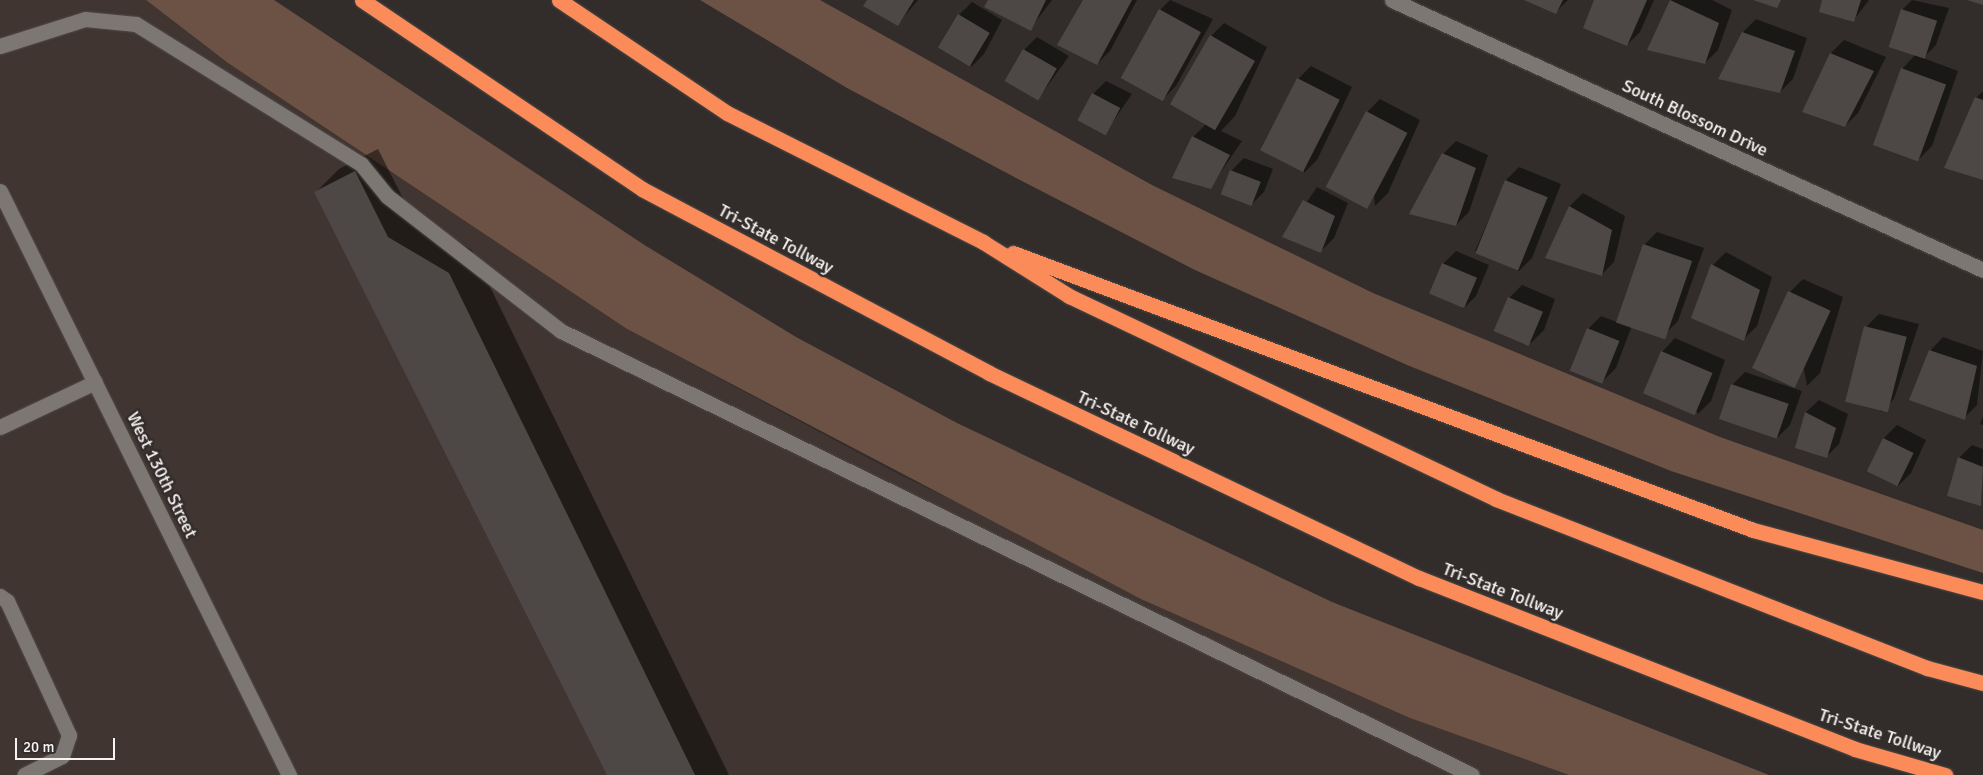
<!DOCTYPE html>
<style>
body{margin:0}
#map{position:relative;width:1983px;height:775px;overflow:hidden;background:#322d2b;font-family:Signika,sans-serif}
div>[style]{position:absolute}
[style*='--x']{left:calc(var(--x)*1px);top:calc(var(--y)*1px);width:calc(var(--w)*1px);rotate:calc(var(--a)*1deg)}
.built>*{inset:0;background:#403530}
.green>*{inset:0;background:#6c5145}
.shadow>*{inset:0;background:#0007}
.building>*{inset:0;background:#4d4745;transform-origin:0 0}
.roads{filter:drop-shadow(0 0 1px #4f4a49) drop-shadow(0 0 1px #4f4a49)}
.lane>*{height:15px;margin:-7.5px;padding:0 7.5px;transform-origin:7.5px;border-radius:7.5px;background:#7d7774}
.street>*{height:15px;margin:-7.5px;padding:0 7.5px;transform-origin:7.5px;border-radius:7.5px;background:#7d7774}
.highway>*{height:15px;margin:-7.5px;padding:0 7.5px;transform-origin:7.5px;border-radius:7.5px;background:#fb8b59}
span{translate:-50% -50%;white-space:nowrap;text-align:center;line-height:1.15;-webkit-text-stroke:5px #322d2b;paint-order:stroke}
.street-label{font-size:18px;color:#f7f3f2}
.scale{position:absolute;left:15px;top:738px;width:100px;height:22px;box-sizing:border-box;border:2px solid #f7f3f2;border-top:0;padding-left:6px;font-size:15px;line-height:18px;white-space:nowrap;color:#f7f3f2;-webkit-text-stroke:4px #322d2b;paint-order:stroke}
</style>
<div id="map">
<div class="built">
<div style="clip-path:polygon(0 0,146px 0,228px 63px,627px 329px,898px 474px,1410px 718px,1569px 775px,0 775px)"></div>
</div>
<div class="green">
<div style="clip-path:polygon(146px 0,274px 0,646px 246px,796px 337px,957px 423px,1332px 602px,1769px 775px,1569px 775px,1410px 718px,1141px 599px,627px 329px,228px 63px)"></div>
<div style="clip-path:polygon(700px 0,820px 0,1152px 185px,1373px 293px,1720px 437px,1983px 530px,1983px 573px,1671px 471px,1407px 365px,1195px 270px,1018px 179px,847px 88px)"></div>
</div>
<div class="shadow">
<div style="clip-path:polygon(869px 0,918px 0,898px 24px)"></div>
<div style="clip-path:polygon(989px 0,1052px 0,1030px 29px)"></div>
<div style="clip-path:polygon(1084px 0,1137px 0,1110px 51px,1097px 64px)"></div>
<div style="clip-path:polygon(1170px 0,1213px 19px,1176px 86px,1163px 99px,1160px 10px)"></div>
<div style="clip-path:polygon(1527px 0,1568px 0,1556px 12px)"></div>
<div style="clip-path:polygon(1595px 0,1654px 0,1640px 32px,1627px 45px)"></div>
<div style="clip-path:polygon(1671px 0,1712px 0,1732px 10px,1718px 50px,1705px 63px,1649px 49px)"></div>
<div style="clip-path:polygon(1823px 0,1869px 0,1853px 21px)"></div>
<div style="clip-path:polygon(1912px 0,1949px 8px,1936px 45px,1923px 58px,1958px 71px,1932px 146px,1919px 159px,1902px 69px,1915px 55px,1902px 10px)"></div>
<div style="clip-path:polygon(972px 2px,1002px 20px,984px 54px,971px 67px,959px 15px)"></div>
<div style="clip-path:polygon(1756px 19px,1807px 38px,1793px 79px,1780px 92px,1743px 32px)"></div>
<div style="clip-path:polygon(1224px 23px,1267px 47px,1235px 116px,1221px 131px,1242px 141px,1210px 188px,1193px 137px,1208px 122px,1211px 36px)"></div>
<div style="clip-path:polygon(1037px 37px,1069px 56px,1038px 99px,1024px 50px)"></div>
<div style="clip-path:polygon(1844px 40px,1886px 57px,1858px 113px,1845px 126px,1803px 111px,1831px 53px)"></div>
<div style="clip-path:polygon(1311px 66px,1352px 87px,1317px 160px,1304px 173px,1298px 79px)"></div>
<div style="clip-path:polygon(1106px 81px,1132px 94px,1105px 133px,1093px 94px)"></div>
<div style="clip-path:polygon(1983px 91px,1983px 178px,1976px 98px)"></div>
<div style="clip-path:polygon(1380px 99px,1420px 120px,1388px 193px,1375px 206px,1367px 112px)"></div>
<div style="clip-path:polygon(1456px 141px,1488px 155px,1469px 212px,1456px 225px,1443px 154px)"></div>
<div style="clip-path:polygon(378px 149px,411px 214px,472px 250px,729px 775px,608px 775px,316px 192px,339px 169px)"></div>
<div style="clip-path:polygon(1244px 158px,1273px 169px,1264px 192px,1251px 205px,1231px 171px)"></div>
<div style="clip-path:polygon(1519px 167px,1561px 184px,1532px 258px,1519px 271px,1475px 251px,1506px 180px)"></div>
<div style="clip-path:polygon(1317px 187px,1348px 203px,1334px 238px,1321px 251px,1284px 236px)"></div>
<div style="clip-path:polygon(1583px 193px,1625px 216px,1614px 262px,1601px 275px,1547px 258px,1570px 206px)"></div>
<div style="clip-path:polygon(1657px 232px,1704px 248px,1678px 321px,1665px 334px,1626px 323px,1631px 328px,1616px 368px,1603px 381px,1588px 329px,1601px 316px,1617px 322px,1644px 245px)"></div>
<div style="clip-path:polygon(1456px 251px,1489px 265px,1476px 296px,1463px 309px,1443px 264px)"></div>
<div style="clip-path:polygon(1726px 252px,1772px 277px,1757px 326px,1744px 339px,1713px 265px)"></div>
<div style="clip-path:polygon(1803px 279px,1843px 297px,1820px 373px,1807px 386px,1790px 292px)"></div>
<div style="clip-path:polygon(1522px 285px,1555px 299px,1544px 330px,1531px 343px,1509px 298px)"></div>
<div style="clip-path:polygon(1879px 314px,1919px 324px,1894px 399px,1881px 412px,1866px 327px)"></div>
<div style="clip-path:polygon(1943px 337px,1983px 351px,1977px 405px,1964px 418px,1930px 351px)"></div>
<div style="clip-path:polygon(1675px 338px,1725px 360px,1711px 401px,1698px 414px,1662px 352px)"></div>
<div style="clip-path:polygon(1745px 372px,1802px 391px,1790px 425px,1777px 438px,1732px 385px)"></div>
<div style="clip-path:polygon(1819px 400px,1848px 414px,1839px 444px,1826px 457px,1797px 448px,1806px 412px)"></div>
<div style="clip-path:polygon(1983px 416px,1983px 425px,1980px 424px)"></div>
<div style="clip-path:polygon(1897px 425px,1926px 440px,1911px 473px,1898px 486px,1884px 438px)"></div>
<div style="clip-path:polygon(1972px 445px,1983px 449px,1981px 504px,1959px 458px)"></div>
</div>
<div class="building">
<div style="clip-path:polygon(867px 0,914px 0,898px 26px,863px 6px)"></div>
<div style="clip-path:polygon(988px 0,1046px 0,1031px 31px,984px 7px)"></div>
<div style="clip-path:polygon(1083px 0,1132px 0,1097px 65px,1057px 45px)"></div>
<div style="clip-path:polygon(1524px 0,1563px 0,1556px 14px)"></div>
<div style="clip-path:polygon(1594px 0,1647px 0,1627px 46px,1583px 28px)"></div>
<div style="clip-path:polygon(1670px 0,1719px 23px,1705px 64px,1647px 50px)"></div>
<div style="clip-path:polygon(1753px 0,1781px 0,1777px 8px)"></div>
<div style="clip-path:polygon(1822px 0,1861px 0,1854px 22px,1819px 12px)"></div>
<div style="clip-path:polygon(1967px 0,1983px 0,1983px 5px)"></div>
<div style="left:1159px;top:9px;width:48px;height:79px;rotate:29deg"></div>
<div style="left:1901px;top:9px;width:38px;height:40px;rotate:18deg"></div>
<div style="left:958px;top:14px;width:37px;height:39px;rotate:31deg"></div>
<div style="clip-path:polygon(1742px 32px,1795px 51px,1780px 93px,1718px 79px)"></div>
<div style="left:1210px;top:35px;width:52px;height:80px;rotate:30deg"></div>
<div style="left:1023px;top:49px;width:39px;height:37px;rotate:30deg"></div>
<div style="clip-path:polygon(1830px 53px,1874px 71px,1845px 127px,1802px 112px)"></div>
<div style="left:1901px;top:68px;width:48px;height:82px;rotate:20deg"></div>
<div style="left:1297px;top:78px;width:48px;height:81px;rotate:27deg"></div>
<div style="left:1092px;top:93px;width:32px;height:31px;rotate:28deg"></div>
<div style="clip-path:polygon(1975px 97px,1983px 100px,1983px 180px,1944px 168px)"></div>
<div style="left:1366px;top:111px;width:47px;height:86px;rotate:28deg"></div>
<div style="clip-path:polygon(1192px 136px,1230px 155px,1211px 189px,1172px 178px)"></div>
<div style="clip-path:polygon(1442px 153px,1476px 168px,1456px 226px,1409px 214px)"></div>
<div style="left:1230px;top:170px;width:33px;height:26px;rotate:21deg"></div>
<div style="clip-path:polygon(355px 171px,388px 237px,449px 273px,695px 775px,607px 775px,314px 192px)"></div>
<div style="left:1505px;top:180px;width:46px;height:79px;rotate:22deg"></div>
<div style="clip-path:polygon(1303px 200px,1335px 216px,1321px 253px,1282px 237px)"></div>
<div style="clip-path:polygon(1569px 206px,1612px 230px,1602px 276px,1545px 258px)"></div>
<div style="left:1643px;top:244px;width:52px;height:83px;rotate:19deg"></div>
<div style="left:1442px;top:263px;width:38px;height:33px;rotate:23deg"></div>
<div style="clip-path:polygon(1711px 264px,1760px 290px,1744px 341px,1691px 318px)"></div>
<div style="left:1788px;top:291px;width:47px;height:85px;rotate:25deg"></div>
<div style="left:1508px;top:297px;width:38px;height:37px;rotate:23deg"></div>
<div style="left:1864px;top:326px;width:44px;height:78px;rotate:14deg"></div>
<div style="left:1587px;top:328px;width:35px;height:46px;rotate:22deg"></div>
<div style="clip-path:polygon(1929px 350px,1977px 366px,1965px 420px,1909px 400px)"></div>
<div style="left:1661px;top:351px;width:56px;height:46px;rotate:23deg"></div>
<div style="left:1731px;top:384px;width:61px;height:37px;rotate:19deg"></div>
<div style="clip-path:polygon(1805px 412px,1836px 428px,1827px 458px,1795px 448px)"></div>
<div style="left:1883px;top:438px;width:34px;height:37px;rotate:26deg"></div>
<div style="clip-path:polygon(1958px 457px,1983px 467px,1981px 506px,1947px 496px)"></div>
</div>
<div class="roads">
<div class="lane">
<div style="--x:0;--y:46;--w:89;--a:-17.6"></div>
<div style="--x:85;--y:19;--w:51;--a:5.6"></div>
<div style="--x:136;--y:24;--w:265;--a:31.9"></div>
<div style="--x:361;--y:164;--w:41;--a:50.9"></div>
<div style="--x:387;--y:196;--w:220;--a:37.8"></div>
<div style="--x:561;--y:331;--w:1013;--a:25.98"></div>
<div style="--x:0;--y:427;--w:105;--a:-25.3"></div>
<div style="--x:0;--y:596;--w:9;--a:36"></div>
<div style="--x:7;--y:601;--w:148;--a:65.2"></div>
<div style="--x:69;--y:735;--w:22;--a:108"></div>
<div style="--x:62;--y:756;--w:42;--a:153.4"></div>
</div>
<div class="street">
<div style="--x:1392;--y:0;--w:650;--a:24.55"></div>
<div style="--x:0;--y:191;--w:652;--a:63.67"></div>
</div>
<div class="highway">
<div style="--x:362;--y:0;--w:338;--a:34"></div>
<div style="--x:642;--y:189;--w:393;--a:27.9"></div>
<div style="--x:989;--y:373;--w:476;--a:25.5"></div>
<div style="--x:1419;--y:578;--w:468;--a:21.4"></div>
<div style="--x:1855;--y:749;--w:94;--a:16.1"></div>
<div style="--x:559;--y:0;--w:202;--a:33.9"></div>
<div style="--x:727;--y:113;--w:287;--a:26.7"></div>
<div style="--x:983;--y:242;--w:102;--a:32.1"></div>
<div style="--x:1069;--y:296;--w:473;--a:25.4"></div>
<div style="--x:1496;--y:499;--w:463;--a:21.4"></div>
<div style="--x:1927;--y:668;--w:58;--a:15"></div>
<div style="--x:1013;--y:253;--w:790;--a:20.52"></div>
<div style="--x:1753;--y:530;--w:238;--a:15.1"></div>
</div>
</div>
<div class="street-label">
<span style="left:1695px;top:118px;rotate:25deg">South Blossom Drive</span>
<span style="left:776px;top:239px;rotate:28deg">Tri-State Tollway</span>
<span style="left:1136px;top:423px;rotate:25deg">Tri-State Tollway</span>
<span style="left:162px;top:475px;rotate:64deg">West 130th Street</span>
<span style="left:1503px;top:591px;rotate:21deg">Tri-State Tollway</span>
<span style="left:1880px;top:734px;rotate:18deg">Tri-State Tollway</span>
</div>
<div class="scale">20 m</div>
</div>
